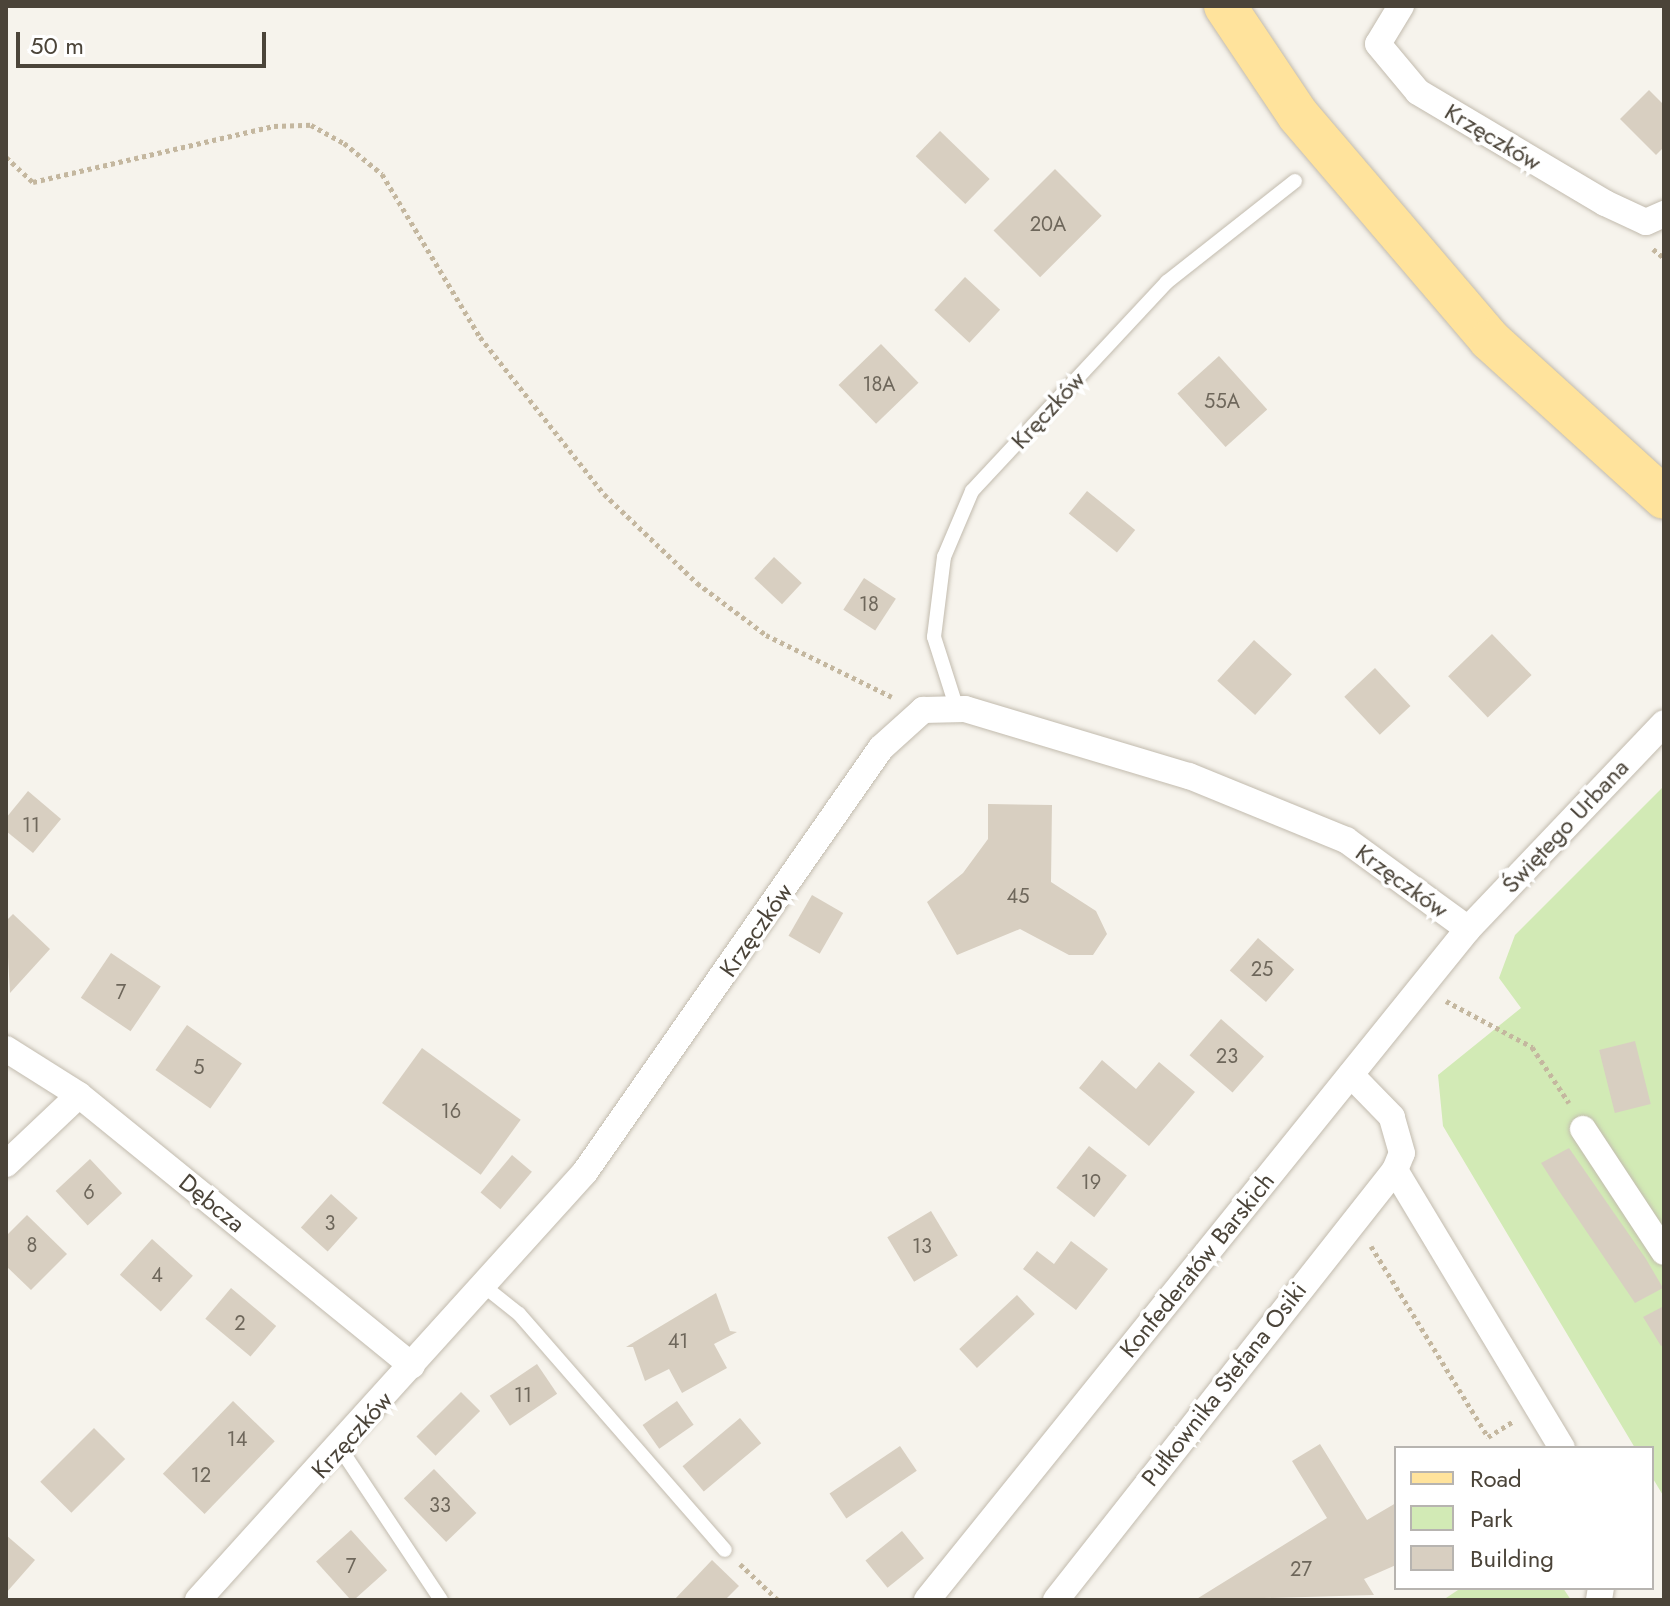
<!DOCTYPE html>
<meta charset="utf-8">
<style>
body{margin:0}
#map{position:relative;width:1670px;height:1606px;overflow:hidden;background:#f6f3ec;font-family:Jost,sans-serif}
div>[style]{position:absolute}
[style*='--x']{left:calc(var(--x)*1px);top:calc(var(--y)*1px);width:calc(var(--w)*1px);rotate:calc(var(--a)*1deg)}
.green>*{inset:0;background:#d2eab5}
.building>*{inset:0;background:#d8cfc1;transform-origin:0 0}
.path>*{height:5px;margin-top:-2.5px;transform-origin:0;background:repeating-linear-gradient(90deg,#c4b79f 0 4px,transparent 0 8px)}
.roads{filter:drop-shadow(0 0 2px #c2bbae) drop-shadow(0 0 2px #c2bbae)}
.lane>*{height:14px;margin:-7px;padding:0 7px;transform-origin:7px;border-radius:7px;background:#fff}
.street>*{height:26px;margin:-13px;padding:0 13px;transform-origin:13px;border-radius:13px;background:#fff}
.primary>*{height:42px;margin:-21px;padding:0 21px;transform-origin:21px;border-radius:21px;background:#ffe39c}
span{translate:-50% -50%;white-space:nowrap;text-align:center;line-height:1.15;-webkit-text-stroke:7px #fff;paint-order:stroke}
.number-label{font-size:20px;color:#6e675b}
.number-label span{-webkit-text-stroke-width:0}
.street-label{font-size:24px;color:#4b4439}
.frame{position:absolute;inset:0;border:8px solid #4b4439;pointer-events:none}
.legend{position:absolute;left:1394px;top:1446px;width:260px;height:144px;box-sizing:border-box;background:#fff;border:2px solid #b7b4b0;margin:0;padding:10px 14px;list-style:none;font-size:24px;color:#4b4439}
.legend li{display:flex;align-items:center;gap:16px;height:40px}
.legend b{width:40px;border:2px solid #b7b4b0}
.scale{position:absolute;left:16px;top:32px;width:250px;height:36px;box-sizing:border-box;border:4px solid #4b4439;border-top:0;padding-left:10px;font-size:24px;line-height:28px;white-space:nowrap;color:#4b4439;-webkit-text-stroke:6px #fff;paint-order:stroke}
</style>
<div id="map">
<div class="green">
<div style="clip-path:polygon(1664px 786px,1664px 1497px,1652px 1477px,1652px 1448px,1635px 1448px,1443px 1126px,1438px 1075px,1521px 1008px,1499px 978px,1515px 935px)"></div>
<div style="clip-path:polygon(1461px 1588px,1563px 1588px,1571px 1600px,1443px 1600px)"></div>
</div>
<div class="building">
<div style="clip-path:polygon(1649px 90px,1664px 105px,1664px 147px,1656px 155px,1620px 119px)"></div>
<div style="left:940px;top:131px;width:69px;height:35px;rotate:44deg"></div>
<div style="left:1055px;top:169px;width:66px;height:87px;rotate:45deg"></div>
<div style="left:965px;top:277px;width:48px;height:45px;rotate:43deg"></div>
<div style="left:881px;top:344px;width:54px;height:59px;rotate:46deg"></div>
<div style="left:1219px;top:356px;width:72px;height:56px;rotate:48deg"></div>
<div style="left:1087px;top:491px;width:62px;height:29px;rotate:39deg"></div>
<div style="left:774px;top:557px;width:38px;height:29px;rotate:43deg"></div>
<div style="left:864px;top:578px;width:38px;height:38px;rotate:33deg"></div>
<div style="left:1492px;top:634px;width:57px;height:61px;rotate:46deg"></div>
<div style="left:1254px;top:640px;width:51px;height:55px;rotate:42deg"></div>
<div style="left:1375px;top:668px;width:52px;height:42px;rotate:47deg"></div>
<div style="clip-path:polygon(28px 791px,61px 819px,33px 853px,6px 831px,6px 818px)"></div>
<div style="clip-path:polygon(988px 804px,1052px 805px,1051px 882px,1096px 911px,1107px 934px,1093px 955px,1069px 955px,1020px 929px,957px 955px,927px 902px,963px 873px,988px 839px)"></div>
<div style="left:812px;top:895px;width:36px;height:47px;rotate:30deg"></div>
<div style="clip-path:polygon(13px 914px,50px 949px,10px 993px,6px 921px)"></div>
<div style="left:1258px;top:938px;width:48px;height:43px;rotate:41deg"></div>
<div style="left:111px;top:953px;width:60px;height:54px;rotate:34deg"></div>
<div style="left:1221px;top:1019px;width:57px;height:48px;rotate:41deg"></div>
<div style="left:187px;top:1025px;width:67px;height:55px;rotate:35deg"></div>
<div style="left:1635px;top:1041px;width:65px;height:37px;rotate:76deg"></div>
<div style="left:422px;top:1048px;width:122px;height:68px;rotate:36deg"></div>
<div style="clip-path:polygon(1102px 1060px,1136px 1089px,1159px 1062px,1195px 1092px,1149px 1146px,1079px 1088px)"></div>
<div style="left:1089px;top:1146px;width:48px;height:53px;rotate:38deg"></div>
<div style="clip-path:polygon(1569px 1148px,1646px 1259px,1663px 1288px,1635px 1303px,1559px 1191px,1541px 1163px)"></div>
<div style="left:512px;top:1155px;width:26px;height:49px;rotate:40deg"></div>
<div style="left:90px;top:1159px;width:47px;height:47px;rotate:47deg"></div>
<div style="left:331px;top:1194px;width:36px;height:45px;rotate:42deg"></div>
<div style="left:931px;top:1211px;width:52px;height:51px;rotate:59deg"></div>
<div style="clip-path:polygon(27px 1215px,67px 1254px,31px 1290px,6px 1266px,6px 1236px)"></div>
<div style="left:152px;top:1239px;width:55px;height:48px;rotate:42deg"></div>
<div style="clip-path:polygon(1071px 1241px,1108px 1269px,1076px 1310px,1023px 1269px,1037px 1251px,1054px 1264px)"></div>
<div style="left:231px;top:1288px;width:59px;height:40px;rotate:40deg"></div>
<div style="clip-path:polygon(716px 1293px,730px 1331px,737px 1332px,714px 1344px,727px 1368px,682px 1393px,669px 1369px,645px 1381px,633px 1347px,626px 1347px)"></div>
<div style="left:1017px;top:1295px;width:26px;height:79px;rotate:47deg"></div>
<div style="clip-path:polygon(1664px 1306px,1664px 1345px,1661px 1346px,1643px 1317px)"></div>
<div style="left:537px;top:1364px;width:36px;height:57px;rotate:56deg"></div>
<div style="left:461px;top:1392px;width:27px;height:63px;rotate:45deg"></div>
<div style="left:233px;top:1401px;width:58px;height:101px;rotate:44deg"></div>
<div style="left:677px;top:1401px;width:29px;height:42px;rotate:55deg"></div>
<div style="left:740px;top:1418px;width:33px;height:75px;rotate:50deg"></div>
<div style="left:94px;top:1428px;width:44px;height:76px;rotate:45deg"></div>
<div style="clip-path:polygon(1320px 1444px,1367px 1520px,1396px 1503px,1396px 1565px,1364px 1579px,1374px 1595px,1195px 1600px,1327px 1518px,1292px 1461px)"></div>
<div style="left:900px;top:1446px;width:30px;height:85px;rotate:56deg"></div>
<div style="left:434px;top:1469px;width:61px;height:42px;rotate:46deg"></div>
<div style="left:351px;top:1530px;width:54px;height:47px;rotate:48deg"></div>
<div style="left:902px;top:1531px;width:35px;height:47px;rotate:51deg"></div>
<div style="clip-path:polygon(6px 1535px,35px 1560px,6px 1593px)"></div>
<div style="clip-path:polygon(712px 1560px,739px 1586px,725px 1600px,674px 1600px)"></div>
</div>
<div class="path">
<div style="--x:6;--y:157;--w:37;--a:43"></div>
<div style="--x:33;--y:182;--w:247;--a:-13.1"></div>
<div style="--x:274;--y:126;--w:37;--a:-2"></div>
<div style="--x:311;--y:125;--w:38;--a:29"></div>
<div style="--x:344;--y:143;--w:49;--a:39.2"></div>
<div style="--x:382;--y:174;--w:190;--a:59"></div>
<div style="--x:480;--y:337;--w:200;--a:51.7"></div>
<div style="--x:604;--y:494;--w:129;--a:43.7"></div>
<div style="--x:697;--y:583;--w:86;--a:37"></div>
<div style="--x:766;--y:635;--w:140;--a:26.2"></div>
<div style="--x:1653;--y:249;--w:14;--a:39"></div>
<div style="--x:1446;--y:1001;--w:98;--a:28.1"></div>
<div style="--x:1532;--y:1047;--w:67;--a:56.5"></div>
<div style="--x:1371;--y:1246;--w:224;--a:58.5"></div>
<div style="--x:1488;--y:1437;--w:31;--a:-32"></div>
<div style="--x:740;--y:1564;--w:52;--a:43.5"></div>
</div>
<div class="roads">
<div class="lane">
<div style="--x:957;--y:709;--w:76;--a:-107.7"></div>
<div style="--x:934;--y:637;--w:81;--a:-82.9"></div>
<div style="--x:944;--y:557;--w:72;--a:-67"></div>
<div style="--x:972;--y:491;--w:286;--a:-47"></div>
<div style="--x:1167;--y:282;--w:163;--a:-38.3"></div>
<div style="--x:485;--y:1287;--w:43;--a:38.5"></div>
<div style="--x:519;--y:1314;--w:313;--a:48.9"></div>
<div style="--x:340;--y:1448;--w:182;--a:56.4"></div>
</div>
<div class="street">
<div style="--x:1401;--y:6;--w:44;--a:121.2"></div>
<div style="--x:1378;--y:44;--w:62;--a:50.2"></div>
<div style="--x:1418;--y:92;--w:217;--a:30.7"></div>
<div style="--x:1605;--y:203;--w:45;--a:24.9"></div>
<div style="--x:1646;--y:222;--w:20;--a:-24"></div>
<div style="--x:6;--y:1049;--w:86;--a:32.2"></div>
<div style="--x:79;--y:1095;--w:429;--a:39.1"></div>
<div style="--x:1583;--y:1129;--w:147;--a:56.6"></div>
<div style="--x:6;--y:1164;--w:100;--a:-43.4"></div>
<div style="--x:1395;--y:1170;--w:324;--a:59"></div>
<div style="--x:198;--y:1600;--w:577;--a:-47.88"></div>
<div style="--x:585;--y:1172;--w:517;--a:-55.08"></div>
<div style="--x:881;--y:748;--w:57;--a:-42.1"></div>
<div style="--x:923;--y:710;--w:42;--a:-1.4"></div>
<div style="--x:965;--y:709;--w:234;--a:16.7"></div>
<div style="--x:1189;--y:776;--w:170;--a:22.2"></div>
<div style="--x:1346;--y:840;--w:151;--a:36.1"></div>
<div style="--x:927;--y:1600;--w:862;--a:-51.12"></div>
<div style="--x:1468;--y:929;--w:284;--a:-46.4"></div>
<div style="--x:1056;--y:1600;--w:548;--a:-51.75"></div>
<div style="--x:1395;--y:1170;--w:18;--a:-68"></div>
<div style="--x:1402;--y:1153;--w:37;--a:-106"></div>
<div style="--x:1392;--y:1117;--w:59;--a:-134.3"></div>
<div style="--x:1599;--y:1600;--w:12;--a:-81"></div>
</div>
<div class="primary">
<div style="--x:1225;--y:6;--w:131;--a:56.2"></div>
<div style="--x:1298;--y:115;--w:296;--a:49.5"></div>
<div style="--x:1490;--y:340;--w:235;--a:42.2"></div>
</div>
</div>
<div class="number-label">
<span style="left:1048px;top:224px">20A</span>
<span style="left:879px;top:384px">18A</span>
<span style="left:1222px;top:401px">55A</span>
<span style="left:869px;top:604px">18</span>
<span style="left:31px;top:825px">11</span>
<span style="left:1018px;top:896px">45</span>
<span style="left:1262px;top:969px">25</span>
<span style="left:121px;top:992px">7</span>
<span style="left:1227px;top:1056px">23</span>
<span style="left:199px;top:1067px">5</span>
<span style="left:451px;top:1111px">16</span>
<span style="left:1091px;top:1182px">19</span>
<span style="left:89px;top:1192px">6</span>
<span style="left:330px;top:1223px">3</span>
<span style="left:32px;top:1245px">8</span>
<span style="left:922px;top:1246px">13</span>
<span style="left:157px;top:1275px">4</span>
<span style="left:240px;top:1323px">2</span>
<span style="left:678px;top:1341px">41</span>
<span style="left:523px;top:1395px">11</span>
<span style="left:237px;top:1439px">14</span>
<span style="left:201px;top:1475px">12</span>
<span style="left:440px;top:1505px">33</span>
<span style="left:351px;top:1566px">7</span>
<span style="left:1301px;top:1569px">27</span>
</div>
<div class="street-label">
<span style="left:1493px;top:137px;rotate:31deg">Krzęczków</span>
<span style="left:1048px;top:410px;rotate:-47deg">Kręczków</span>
<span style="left:1565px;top:826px;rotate:-47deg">Świętego Urbana</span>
<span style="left:1402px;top:881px;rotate:36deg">Krzęczków</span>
<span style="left:756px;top:930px;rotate:-55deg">Krzęczków</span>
<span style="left:212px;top:1203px;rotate:39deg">Dębcza</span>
<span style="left:1197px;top:1265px;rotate:-51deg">Konfederatów Barskich</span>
<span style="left:1224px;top:1384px;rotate:-52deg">Pułkownika Stefana Osiki</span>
<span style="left:352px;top:1435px;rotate:-48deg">Krzęczków</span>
</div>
<div class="frame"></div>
<ul class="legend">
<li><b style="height:10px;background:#ffe39c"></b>Road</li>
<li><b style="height:22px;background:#d2eab5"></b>Park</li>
<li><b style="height:22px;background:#d8cfc1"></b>Building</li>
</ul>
<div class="scale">50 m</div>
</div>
